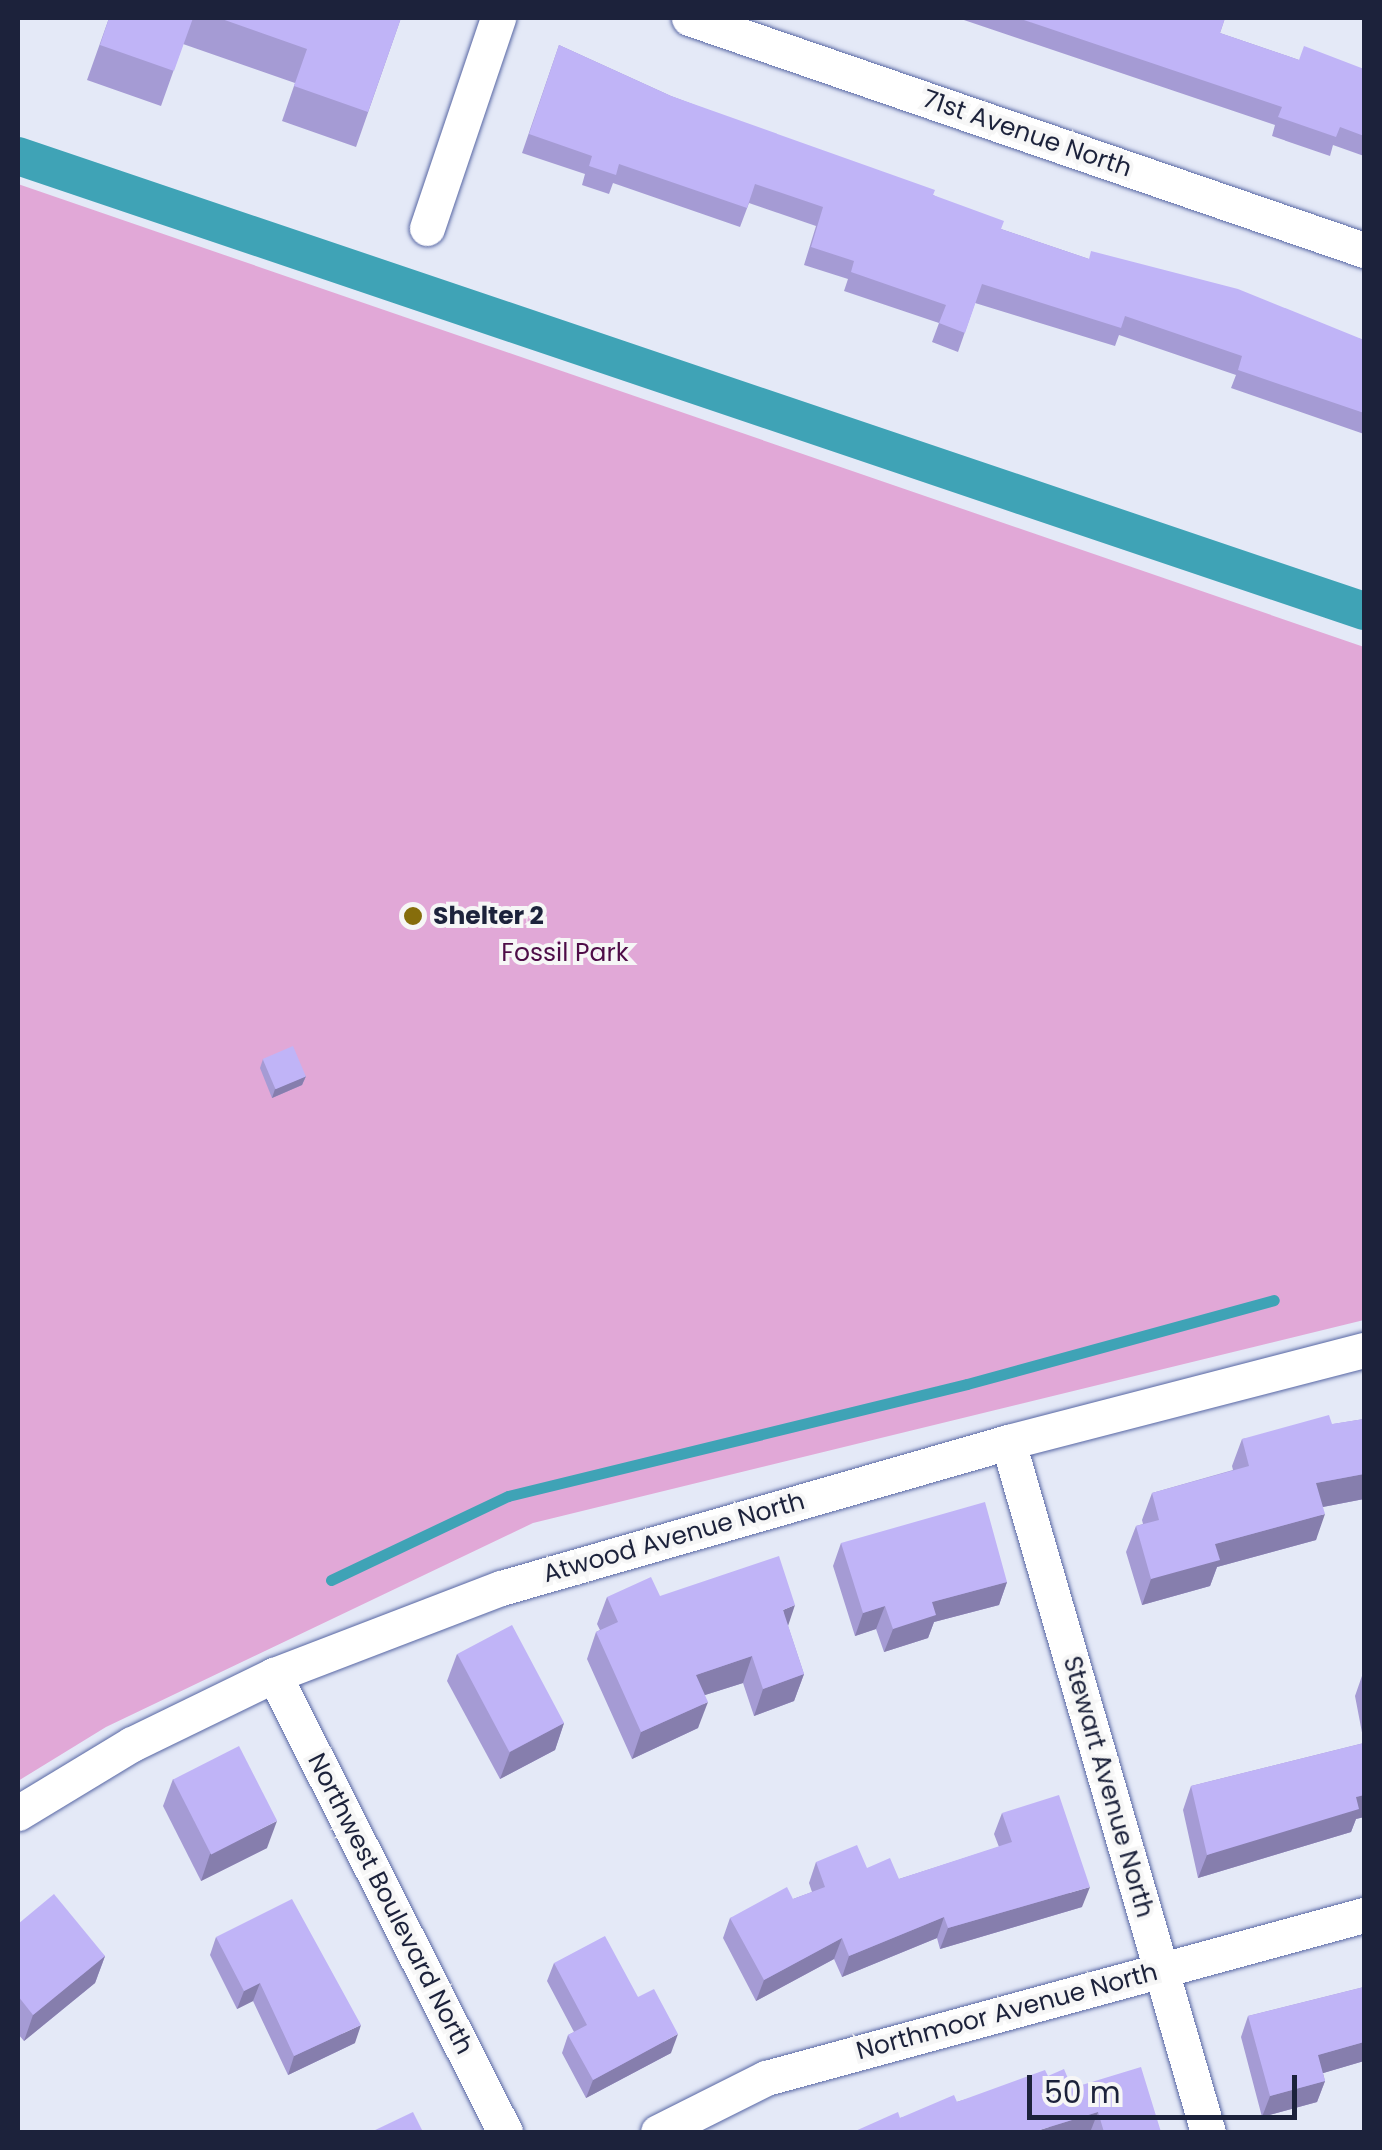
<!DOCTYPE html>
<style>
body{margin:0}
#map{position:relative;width:1382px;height:2150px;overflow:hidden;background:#e4e9f7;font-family:Poppins,sans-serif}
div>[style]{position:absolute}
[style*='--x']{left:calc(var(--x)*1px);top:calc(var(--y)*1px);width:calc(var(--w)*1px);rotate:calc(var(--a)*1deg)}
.green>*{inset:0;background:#e1a8d7}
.stream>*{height:11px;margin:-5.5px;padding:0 5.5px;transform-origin:5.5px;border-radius:5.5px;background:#3fa3b6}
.canal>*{height:38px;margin:-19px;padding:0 19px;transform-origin:19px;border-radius:19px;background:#3fa3b6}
.roads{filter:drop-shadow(0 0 2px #5766a3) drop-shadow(0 0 2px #5766a3)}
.minor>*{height:35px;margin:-17.5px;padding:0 17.5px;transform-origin:17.5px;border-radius:17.5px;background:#fff}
.wall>*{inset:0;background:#a59bd4}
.shaded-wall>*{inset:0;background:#867ead}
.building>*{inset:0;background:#c0b4f7;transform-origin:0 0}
.dots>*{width:28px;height:28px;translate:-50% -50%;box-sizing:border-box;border:5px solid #f6f6f6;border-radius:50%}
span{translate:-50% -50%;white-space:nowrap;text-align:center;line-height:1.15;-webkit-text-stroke:8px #f6f6f6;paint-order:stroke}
.street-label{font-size:25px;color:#1c223b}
.poi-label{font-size:25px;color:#1c223b;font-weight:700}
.left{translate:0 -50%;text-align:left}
.park-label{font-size:25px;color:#4e0d48}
.frame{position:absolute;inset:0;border:20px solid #1c223b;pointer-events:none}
.scale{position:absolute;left:1027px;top:2075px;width:270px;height:45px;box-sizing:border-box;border:5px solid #1c223b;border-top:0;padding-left:12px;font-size:30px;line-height:35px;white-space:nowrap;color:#1c223b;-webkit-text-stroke:8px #f6f6f6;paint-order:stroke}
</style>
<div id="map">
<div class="green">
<div style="clip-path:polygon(18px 184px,1364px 647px,1364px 1320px,533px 1523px,106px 1727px,18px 1781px)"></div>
</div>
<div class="stream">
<div style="--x:331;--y:1580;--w:196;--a:-25.4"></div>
<div style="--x:508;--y:1496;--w:472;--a:-13.7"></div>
<div style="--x:967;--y:1384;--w:318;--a:-15.3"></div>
</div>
<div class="canal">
<div style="--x:18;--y:156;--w:1421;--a:18.68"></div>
</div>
<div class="roads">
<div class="minor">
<div style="--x:689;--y:18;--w:714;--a:18.97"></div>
<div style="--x:427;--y:228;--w:222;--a:-71.3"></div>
<div style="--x:1008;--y:1442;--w:718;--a:73.84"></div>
<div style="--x:274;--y:1675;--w:512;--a:63.18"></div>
<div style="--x:18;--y:1813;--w:133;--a:-31.2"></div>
<div style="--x:132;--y:1744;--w:158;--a:-25.9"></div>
<div style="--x:274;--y:1675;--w:243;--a:-21"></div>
<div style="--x:501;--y:1588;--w:528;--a:-16.06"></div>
<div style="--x:1008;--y:1442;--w:368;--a:-14.5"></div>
<div style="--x:658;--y:2132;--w:121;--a:-26.6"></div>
<div style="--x:766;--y:2078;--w:620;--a:-15.25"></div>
</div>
</div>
<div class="wall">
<div style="clip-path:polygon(109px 18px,401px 18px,356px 147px,282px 121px,295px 83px,183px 44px,161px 106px,87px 80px)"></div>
<div style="clip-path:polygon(958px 18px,1225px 18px,1220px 33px,1299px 60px,1364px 69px,1364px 156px,1333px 145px,1330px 156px,1272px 136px,1275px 125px)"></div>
<div style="clip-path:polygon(559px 45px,671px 96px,933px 195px,1001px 229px,1089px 259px,1364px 340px,1364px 434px,1231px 388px,1236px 375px,1119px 335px,1115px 346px,975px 303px,958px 352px,932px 342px,939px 323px,844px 291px,848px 279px,804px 265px,816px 226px,749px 203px,740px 227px,613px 183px,609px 194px,582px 185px,585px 174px,522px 153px)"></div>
<div style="clip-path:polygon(263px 1059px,306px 1076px,302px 1085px,272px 1098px,260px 1068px)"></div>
<div style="clip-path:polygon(1364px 1419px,1364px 1499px,1323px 1507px,1316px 1540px,1217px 1567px,1210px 1586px,1142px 1605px,1126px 1552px,1136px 1526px,1143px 1524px,1142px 1520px,1152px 1493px,1233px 1470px,1232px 1466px,1242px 1439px)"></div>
<div style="clip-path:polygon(841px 1543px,1007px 1582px,999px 1605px,934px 1622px,928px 1638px,884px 1652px,876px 1629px,855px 1636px,833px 1566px)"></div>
<div style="clip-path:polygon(660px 1596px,788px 1626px,804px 1674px,794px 1701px,754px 1716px,743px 1683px,705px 1695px,698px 1728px,632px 1759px,587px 1659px,596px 1632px,600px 1630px,597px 1624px,607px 1597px)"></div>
<div style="clip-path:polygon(457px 1654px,564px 1723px,555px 1750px,500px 1779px,447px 1681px)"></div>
<div style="clip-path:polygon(1363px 1673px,1364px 1673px,1364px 1817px,1356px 1819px,1351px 1832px,1198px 1878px,1183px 1810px,1191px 1786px,1364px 1743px,1355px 1696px)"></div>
<div style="clip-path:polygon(173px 1779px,267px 1848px,201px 1881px,163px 1806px)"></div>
<div style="clip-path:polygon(1002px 1813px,1082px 1907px,940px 1949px,937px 1938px,842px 1977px,834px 1959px,756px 2001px,723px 1938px,730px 1918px,793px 1899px,812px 1892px,809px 1883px,816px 1862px,867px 1868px,899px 1879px,999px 1847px,994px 1834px)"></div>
<div style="clip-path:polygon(18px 1924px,105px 1956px,95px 1983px,24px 2041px,18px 2034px)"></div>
<div style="clip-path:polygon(216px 1937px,355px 2043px,288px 2075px,253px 2001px,237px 2009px,210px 1955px)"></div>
<div style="clip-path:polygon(554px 1963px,638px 1997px,671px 2053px,586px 2098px,562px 2053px,568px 2035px,574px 2032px,547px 1981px)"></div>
<div style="clip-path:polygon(1364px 1987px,1364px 2061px,1323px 2073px,1325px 2081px,1317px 2102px,1262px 2117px,1241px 2037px,1248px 2016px)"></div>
<div style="clip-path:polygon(1048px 2076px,1161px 2132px,1092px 2132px,1091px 2130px,900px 2118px)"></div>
</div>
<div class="shaded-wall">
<div style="clip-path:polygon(18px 18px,60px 18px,18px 20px)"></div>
<div style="clip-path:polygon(306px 1076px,302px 1085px,272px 1098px,275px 1089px)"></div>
<div style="clip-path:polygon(1364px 1474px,1364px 1499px,1307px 1510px,1316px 1483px)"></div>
<div style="clip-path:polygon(1325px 1514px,1316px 1540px,1217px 1567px,1210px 1586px,1142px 1605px,1151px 1579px,1215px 1544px)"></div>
<div style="clip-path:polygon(1007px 1582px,999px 1605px,934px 1622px,928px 1638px,884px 1652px,893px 1629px,932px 1602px)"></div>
<div style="clip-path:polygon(795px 1605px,786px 1632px,783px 1610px)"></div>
<div style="clip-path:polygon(885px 1606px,876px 1629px,855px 1636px,863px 1613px)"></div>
<div style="clip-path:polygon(752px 1656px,743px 1683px,686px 1701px,696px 1675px)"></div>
<div style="clip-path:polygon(804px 1674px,794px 1701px,754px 1716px,763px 1689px)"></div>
<div style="clip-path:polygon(708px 1702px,698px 1728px,632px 1759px,641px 1732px)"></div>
<div style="clip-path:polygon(564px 1723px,555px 1750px,500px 1779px,510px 1752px)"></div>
<div style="clip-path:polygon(1364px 1795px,1364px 1817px,1356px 1819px,1351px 1832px,1198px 1878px,1207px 1855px,1356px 1797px)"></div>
<div style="clip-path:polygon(277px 1821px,267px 1848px,201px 1881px,210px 1854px)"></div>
<div style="clip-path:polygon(1090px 1887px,1082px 1907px,940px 1949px,948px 1928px)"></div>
<div style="clip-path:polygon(944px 1917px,937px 1938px,842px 1977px,849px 1956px)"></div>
<div style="clip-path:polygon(842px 1938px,834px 1959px,756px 2001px,764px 1980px)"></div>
<div style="clip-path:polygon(105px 1956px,95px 1983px,24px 2041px,33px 2015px)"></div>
<div style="clip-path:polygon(260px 1983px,253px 2001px,237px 2009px,244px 1991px)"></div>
<div style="clip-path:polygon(361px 2025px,355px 2043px,288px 2075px,294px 2056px)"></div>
<div style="clip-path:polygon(678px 2034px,671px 2053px,586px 2098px,593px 2080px)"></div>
<div style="clip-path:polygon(1364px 2042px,1364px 2061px,1310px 2077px,1318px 2055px)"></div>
<div style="clip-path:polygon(1325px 2081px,1317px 2102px,1262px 2117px,1270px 2096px)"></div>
<div style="clip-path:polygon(1098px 2112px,1091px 2130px,1084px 2132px,1033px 2132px)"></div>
</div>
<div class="building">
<div style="clip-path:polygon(109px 18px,193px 18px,174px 71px,100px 45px)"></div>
<div style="clip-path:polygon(219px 18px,401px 18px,368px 112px,294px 86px,307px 49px)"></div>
<div style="clip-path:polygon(1018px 18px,1225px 18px,1220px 33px,1299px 60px,1304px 46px,1364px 69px,1364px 136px,1340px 127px,1336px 137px,1278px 117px,1282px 107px)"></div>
<div style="clip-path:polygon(559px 45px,671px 96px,935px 190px,933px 195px,1004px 221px,1001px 229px,1089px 259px,1091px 251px,1238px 289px,1364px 340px,1364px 413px,1238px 370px,1242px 356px,1125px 316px,1121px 328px,982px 284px,965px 333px,939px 323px,946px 305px,851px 272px,854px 261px,811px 247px,823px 207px,755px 184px,747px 208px,619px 164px,616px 175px,589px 166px,592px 156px,529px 134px)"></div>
<div style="left:293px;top:1046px;width:33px;height:33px;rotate:67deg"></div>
<div style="clip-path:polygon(1329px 1415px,1332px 1424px,1364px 1419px,1364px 1474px,1316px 1483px,1325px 1514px,1215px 1544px,1220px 1560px,1151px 1579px,1136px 1526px,1159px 1520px,1152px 1493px,1249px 1466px,1242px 1439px)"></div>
<div style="clip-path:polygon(985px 1502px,1007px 1582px,932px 1602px,936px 1615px,893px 1629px,885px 1606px,863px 1613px,841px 1543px)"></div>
<div style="clip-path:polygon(779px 1556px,795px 1605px,783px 1610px,804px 1674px,763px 1689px,752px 1656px,696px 1675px,708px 1702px,641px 1732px,596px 1632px,618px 1622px,607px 1597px,651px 1577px,660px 1596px)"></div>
<div style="left:512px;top:1625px;width:111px;height:62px;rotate:62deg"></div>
<div style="clip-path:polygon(1364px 1743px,1364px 1795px,1356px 1797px,1359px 1809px,1207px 1855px,1191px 1786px)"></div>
<div style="left:239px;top:1746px;width:84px;height:74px;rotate:63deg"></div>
<div style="clip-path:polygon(1059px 1795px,1090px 1887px,948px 1928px,944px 1917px,849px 1956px,842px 1938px,764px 1980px,730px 1918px,787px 1887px,793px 1899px,825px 1887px,816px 1862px,857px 1845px,867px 1868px,890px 1858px,899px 1879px,1012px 1842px,1002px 1813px)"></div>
<div style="clip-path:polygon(54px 1894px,105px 1956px,33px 2015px,18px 1996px,18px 1924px)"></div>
<div style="clip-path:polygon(292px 1899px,361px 2025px,294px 2056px,260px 1983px,244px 1991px,216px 1937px)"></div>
<div style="clip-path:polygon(605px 1936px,638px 1997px,654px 1989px,678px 2034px,593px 2080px,568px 2035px,587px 2025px,554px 1963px)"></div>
<div style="clip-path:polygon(1364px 1987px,1364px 2042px,1318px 2055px,1325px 2081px,1270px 2096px,1248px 2016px)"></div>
<div style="clip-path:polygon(1141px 2067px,1161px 2132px,1104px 2132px,1098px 2112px,1033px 2132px,853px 2132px,898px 2112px,900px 2118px,954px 2095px,957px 2102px,1045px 2070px,1048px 2076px,1064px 2069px,1072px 2088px)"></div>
<div style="clip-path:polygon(413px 2112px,423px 2132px,371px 2132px)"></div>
</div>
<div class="dots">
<div style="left:413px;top:916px;background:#866d0b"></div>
</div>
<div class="street-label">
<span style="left:1027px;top:134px;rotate:19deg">71st Avenue North</span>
<span style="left:674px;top:1538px;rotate:-16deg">Atwood Avenue North</span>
<span style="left:1108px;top:1787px;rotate:74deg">Stewart Avenue North</span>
<span style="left:390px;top:1904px;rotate:63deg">Northwest Boulevard North</span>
<span style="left:1007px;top:2012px;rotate:-15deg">Northmoor Avenue North</span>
</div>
<div class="poi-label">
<span class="left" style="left:433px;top:916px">Shelter 2</span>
</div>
<div class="park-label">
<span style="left:565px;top:953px">Fossil Park</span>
</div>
<div class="frame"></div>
<div class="scale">50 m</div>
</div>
